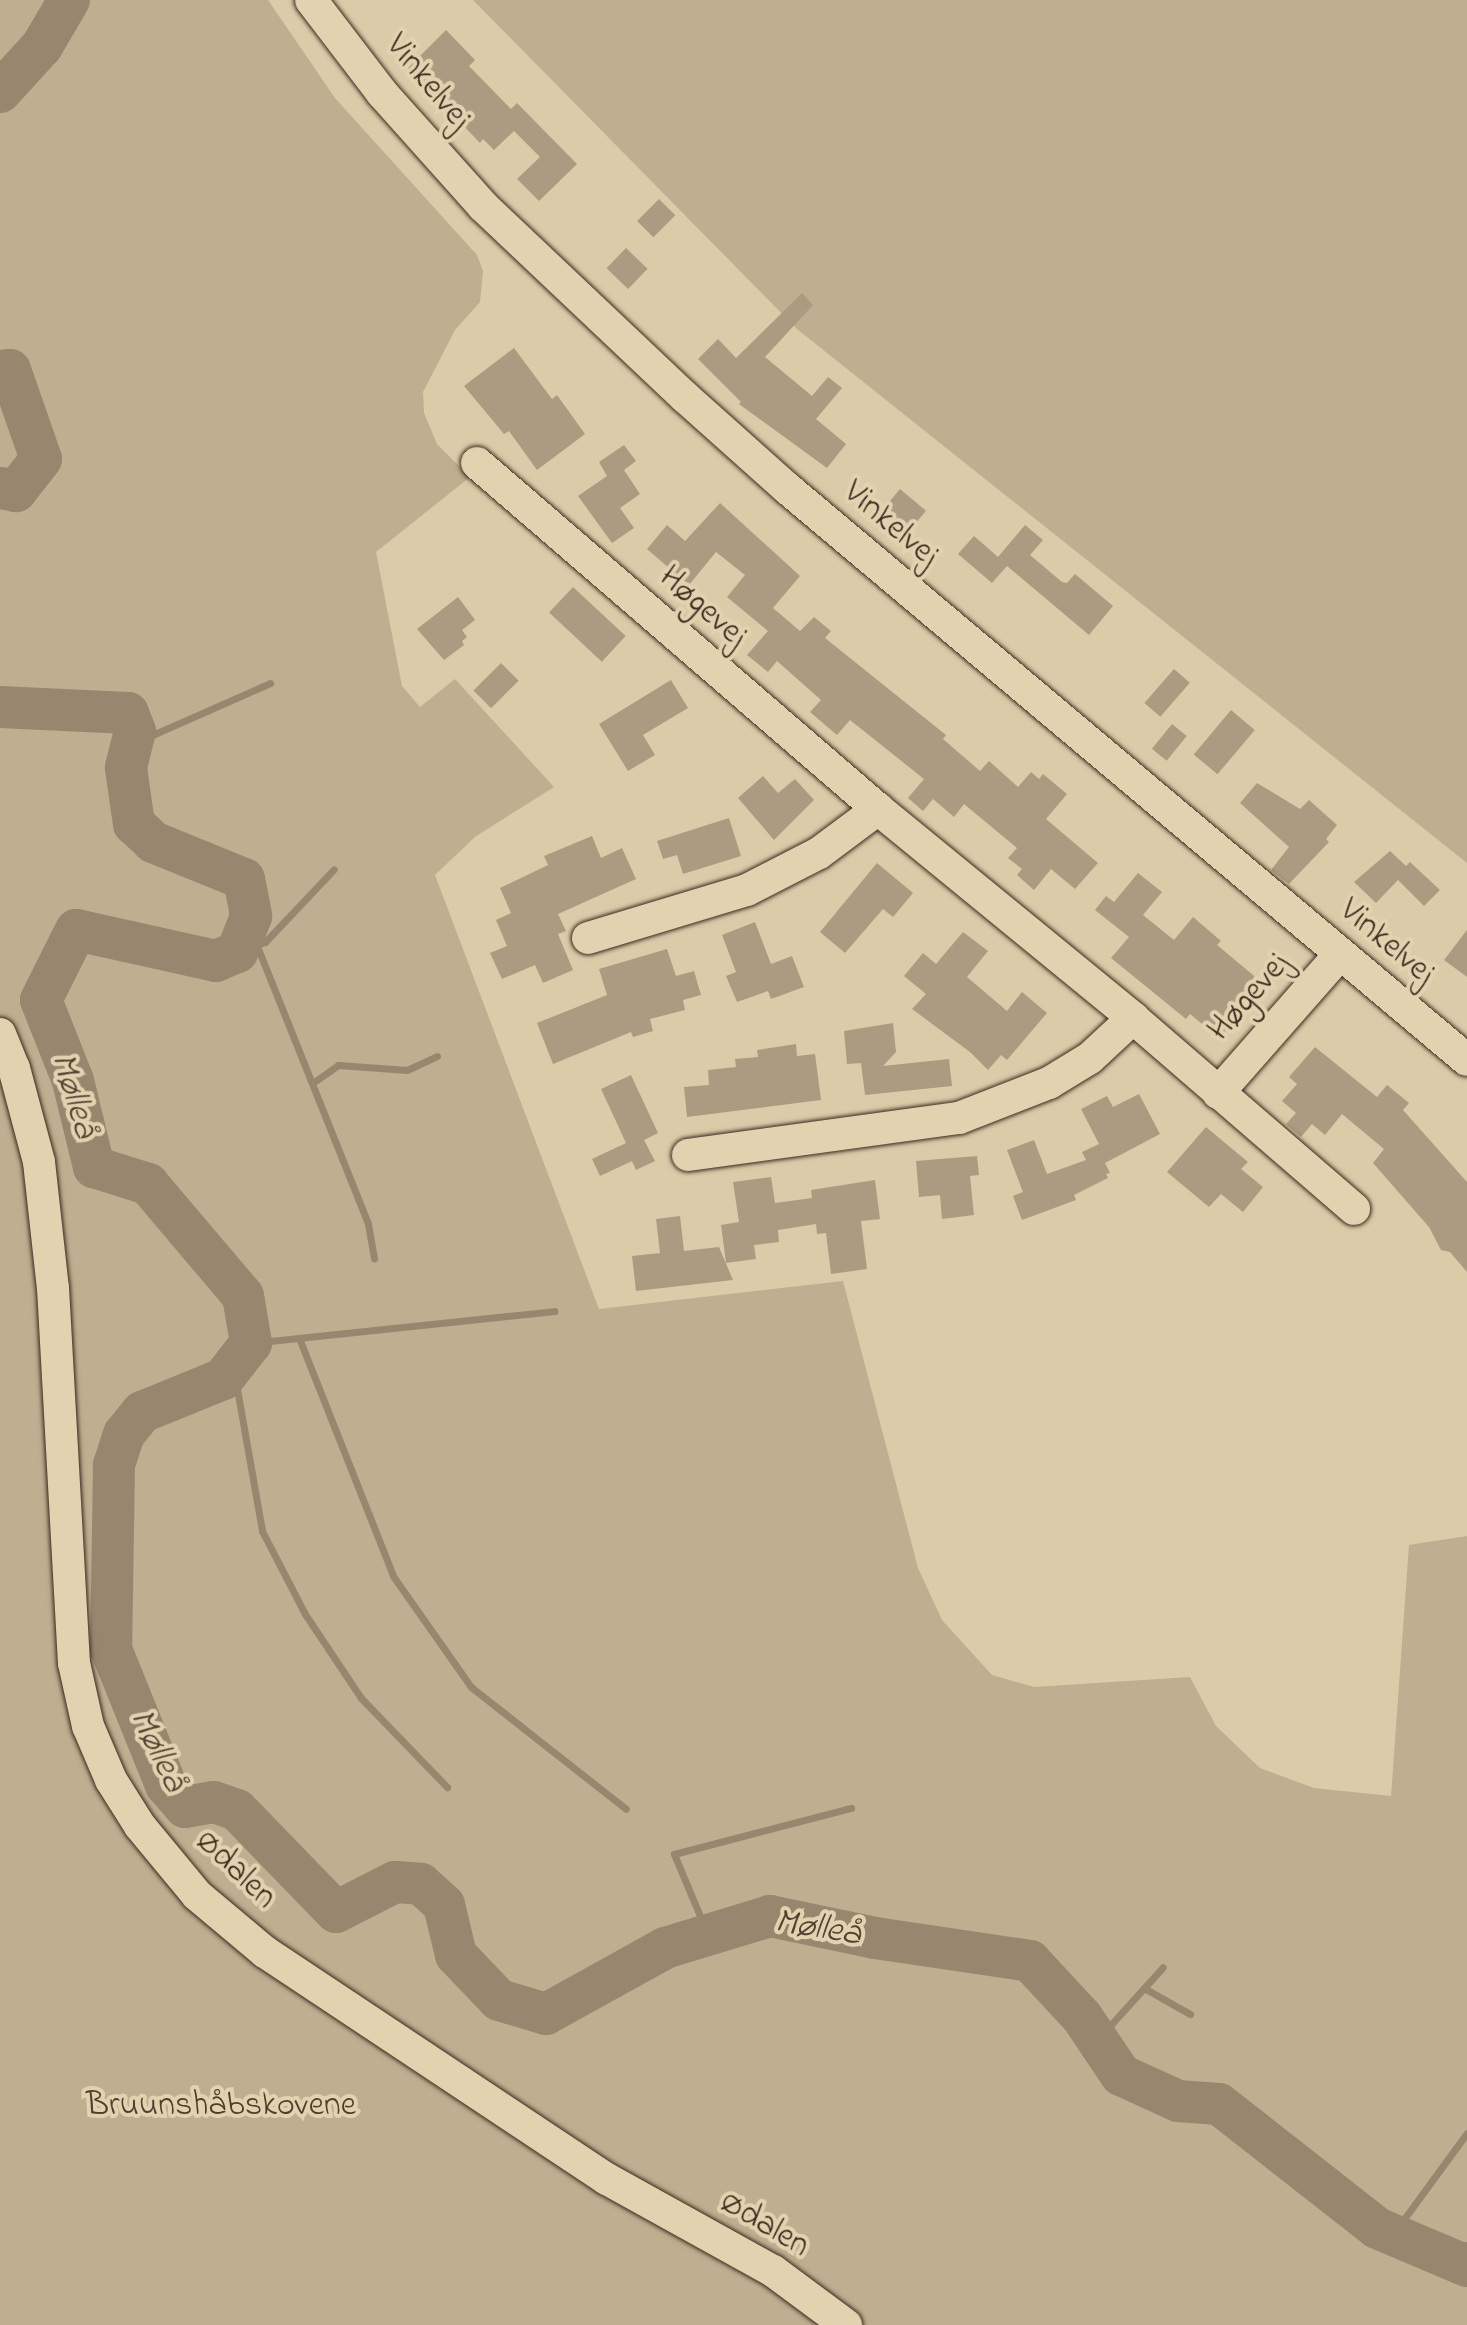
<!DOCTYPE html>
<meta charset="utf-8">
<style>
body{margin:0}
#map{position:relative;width:1467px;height:2325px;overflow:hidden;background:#dccba9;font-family:"Indie Flower",sans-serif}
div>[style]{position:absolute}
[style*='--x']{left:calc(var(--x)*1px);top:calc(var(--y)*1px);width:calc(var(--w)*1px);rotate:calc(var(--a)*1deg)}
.green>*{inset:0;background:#bfae90}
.stream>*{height:7px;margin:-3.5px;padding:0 3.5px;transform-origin:3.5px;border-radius:3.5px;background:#98876f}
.river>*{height:42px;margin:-21px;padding:0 21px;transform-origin:21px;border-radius:21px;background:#98876f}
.building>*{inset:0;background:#ac9b80;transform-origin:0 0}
.roads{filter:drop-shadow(0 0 2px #3b2a1e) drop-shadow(0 0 2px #3b2a1e)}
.minor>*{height:32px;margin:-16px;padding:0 16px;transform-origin:16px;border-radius:16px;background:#e3d2af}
span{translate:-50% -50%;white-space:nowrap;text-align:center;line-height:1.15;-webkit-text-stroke:8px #e3d2af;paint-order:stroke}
.street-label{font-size:34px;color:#3b2a1e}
.park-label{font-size:34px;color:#4f3e2f}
.water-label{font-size:36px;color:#524132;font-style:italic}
</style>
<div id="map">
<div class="green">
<div style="clip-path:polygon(0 0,268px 0,335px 98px,477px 255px,483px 271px,480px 302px,455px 330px,423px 392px,424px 413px,437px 444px,470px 477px,376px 552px,402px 686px,420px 707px,455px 679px,554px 787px,475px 837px,435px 875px,599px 1309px,843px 1281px,918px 1568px,942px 1620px,992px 1675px,1034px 1687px,1190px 1677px,1216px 1726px,1260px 1768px,1314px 1788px,1391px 1796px,1409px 1545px,1467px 1536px,1467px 2325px,0 2325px)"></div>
<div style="clip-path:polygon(473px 0,1467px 0,1467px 863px,797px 329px)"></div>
</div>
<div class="stream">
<div style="--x:132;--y:744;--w:151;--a:-23.8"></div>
<div style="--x:257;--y:946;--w:299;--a:68.2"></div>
<div style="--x:368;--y:1224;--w:35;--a:80"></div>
<div style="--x:237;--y:952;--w:30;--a:-20"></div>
<div style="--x:265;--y:942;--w:100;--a:-46.6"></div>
<div style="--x:314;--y:1082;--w:29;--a:-35"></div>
<div style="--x:338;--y:1065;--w:69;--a:4.1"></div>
<div style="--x:407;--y:1070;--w:33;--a:-25"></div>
<div style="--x:299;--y:1338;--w:256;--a:68.4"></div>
<div style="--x:393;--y:1576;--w:136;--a:54.9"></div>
<div style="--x:471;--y:1687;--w:197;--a:38.2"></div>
<div style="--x:251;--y:1343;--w:305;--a:-6"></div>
<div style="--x:233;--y:1366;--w:168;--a:80"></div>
<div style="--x:262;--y:1531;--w:93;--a:62.6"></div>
<div style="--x:305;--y:1614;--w:101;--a:56.3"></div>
<div style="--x:361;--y:1698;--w:124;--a:46"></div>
<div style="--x:708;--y:1935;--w:88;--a:-112.8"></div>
<div style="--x:674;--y:1854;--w:183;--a:-14.6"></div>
<div style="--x:1144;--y:1988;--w:53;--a:29.5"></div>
<div style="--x:1097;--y:2040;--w:98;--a:-47.9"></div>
<div style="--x:1393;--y:2234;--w:125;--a:-53.8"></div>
<div style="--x:1455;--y:2261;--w:20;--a:-53"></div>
</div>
<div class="river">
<div style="--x:0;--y:92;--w:62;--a:-47.6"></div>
<div style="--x:42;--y:46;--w:53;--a:-59.6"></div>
<div style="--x:0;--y:371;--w:10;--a:-6"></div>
<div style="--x:10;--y:370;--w:94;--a:70.8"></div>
<div style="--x:41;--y:459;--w:41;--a:128"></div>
<div style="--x:16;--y:491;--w:16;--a:-169"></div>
<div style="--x:0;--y:707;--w:128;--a:2.7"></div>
<div style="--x:128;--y:713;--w:19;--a:69"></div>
<div style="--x:135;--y:731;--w:38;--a:104"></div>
<div style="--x:126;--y:768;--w:57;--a:81.9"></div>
<div style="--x:134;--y:824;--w:26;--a:43"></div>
<div style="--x:153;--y:842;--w:98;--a:22.1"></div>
<div style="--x:244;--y:879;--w:38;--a:79"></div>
<div style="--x:251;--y:916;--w:39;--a:111"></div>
<div style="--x:237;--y:952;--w:23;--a:157"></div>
<div style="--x:216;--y:961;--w:143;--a:-167.5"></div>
<div style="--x:76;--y:930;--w:78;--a:116.6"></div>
<div style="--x:41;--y:1000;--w:87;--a:68.4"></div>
<div style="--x:73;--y:1081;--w:89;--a:76.3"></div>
<div style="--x:94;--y:1167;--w:57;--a:17.5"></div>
<div style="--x:148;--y:1184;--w:147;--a:49.7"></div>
<div style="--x:243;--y:1296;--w:48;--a:80.3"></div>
<div style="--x:251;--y:1343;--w:46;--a:127.9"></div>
<div style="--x:223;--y:1379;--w:87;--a:157.8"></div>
<div style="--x:142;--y:1412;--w:28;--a:129"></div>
<div style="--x:124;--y:1434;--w:33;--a:108"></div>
<div style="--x:114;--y:1465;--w:184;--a:90.9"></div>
<div style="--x:111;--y:1649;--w:147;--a:68"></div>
<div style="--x:166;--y:1785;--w:29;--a:49"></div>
<div style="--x:185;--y:1807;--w:29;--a:-10"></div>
<div style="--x:214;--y:1802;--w:24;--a:19"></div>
<div style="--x:237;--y:1810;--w:142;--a:45.9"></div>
<div style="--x:336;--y:1912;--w:66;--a:-27"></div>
<div style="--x:395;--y:1882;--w:26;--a:4"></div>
<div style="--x:421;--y:1884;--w:31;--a:42"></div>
<div style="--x:444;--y:1905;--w:51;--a:76.5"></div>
<div style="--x:456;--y:1955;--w:62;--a:46.3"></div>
<div style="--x:499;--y:2000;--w:49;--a:16.6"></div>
<div style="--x:546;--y:2014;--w:136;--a:-29"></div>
<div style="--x:665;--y:1948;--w:110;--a:-16.9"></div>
<div style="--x:770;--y:1916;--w:107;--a:11.8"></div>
<div style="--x:875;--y:1938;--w:157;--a:8.4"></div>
<div style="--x:1030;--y:1961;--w:76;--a:47.1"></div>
<div style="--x:1082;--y:2017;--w:70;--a:56.1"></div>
<div style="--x:1121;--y:2075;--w:63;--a:24.5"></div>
<div style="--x:1178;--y:2101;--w:41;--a:4.2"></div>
<div style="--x:1219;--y:2104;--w:201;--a:38.1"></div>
<div style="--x:1377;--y:2228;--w:98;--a:22.9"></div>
</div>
<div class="building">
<div style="clip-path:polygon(446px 30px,475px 60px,469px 66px,511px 109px,517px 103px,577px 164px,539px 201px,517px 179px,540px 157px,514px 131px,494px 150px,483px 139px,480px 143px,459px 121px,463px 117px,433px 86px,429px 90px,408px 68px)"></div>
<div style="left:659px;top:199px;width:23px;height:31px;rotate:45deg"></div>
<div style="left:626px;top:248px;width:30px;height:28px;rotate:44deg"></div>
<div style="clip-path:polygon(802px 293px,813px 305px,765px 357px,812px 396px,828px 377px,842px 388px,816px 419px,846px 444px,827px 468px,739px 404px,741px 402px,698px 359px,718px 339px,736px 358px)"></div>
<div style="clip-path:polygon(514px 348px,552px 399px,557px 395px,585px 434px,537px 470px,509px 431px,504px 434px,464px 386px)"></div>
<div style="clip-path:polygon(624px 445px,636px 461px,624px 470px,640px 494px,620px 508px,634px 528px,612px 543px,578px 496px,607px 476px,599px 462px)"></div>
<div style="left:900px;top:489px;width:34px;height:32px;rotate:40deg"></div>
<div style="clip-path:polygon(720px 503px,800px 576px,773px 608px,800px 631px,814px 617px,831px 631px,825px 638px,946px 735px,943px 739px,980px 771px,989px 761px,1018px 787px,1031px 772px,1039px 779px,1043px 774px,1067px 794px,1046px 819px,1098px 863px,1075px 889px,1051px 869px,1034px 890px,1017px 875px,1022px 869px,1008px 858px,1017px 848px,964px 804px,954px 817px,933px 799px,923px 811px,908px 798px,924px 779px,850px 720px,837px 735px,810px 712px,821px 700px,777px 661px,768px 672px,747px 655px,768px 631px,727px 597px,745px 575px,716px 552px,689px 585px,647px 549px,667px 525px,685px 541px)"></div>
<div style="clip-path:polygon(1025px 525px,1043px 540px,1030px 555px,1062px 582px,1067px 583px,1075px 574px,1113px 606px,1089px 635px,1007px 566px,992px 583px,958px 554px,974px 536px,998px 557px)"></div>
<div style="left:573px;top:587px;width:72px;height:35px;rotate:43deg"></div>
<div style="clip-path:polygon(458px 597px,475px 620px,462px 630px,467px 637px,462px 641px,464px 645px,444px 660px,417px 629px)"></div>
<div style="left:501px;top:663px;width:25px;height:39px;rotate:45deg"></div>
<div style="left:1174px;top:669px;width:21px;height:45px;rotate:41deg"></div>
<div style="clip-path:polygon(671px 680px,688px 708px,643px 735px,655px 755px,628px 771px,599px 724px)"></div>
<div style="left:1231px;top:710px;width:31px;height:58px;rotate:40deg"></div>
<div style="left:1172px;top:724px;width:19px;height:32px;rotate:39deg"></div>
<div style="clip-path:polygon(763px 776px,778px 793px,795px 779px,814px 800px,774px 840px,738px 798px)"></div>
<div style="clip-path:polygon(1257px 783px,1300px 809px,1309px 800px,1337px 825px,1326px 839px,1329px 842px,1289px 884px,1271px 870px,1289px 847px,1240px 803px)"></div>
<div style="clip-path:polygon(729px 818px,741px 856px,683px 874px,677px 855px,663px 859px,657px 841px)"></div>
<div style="clip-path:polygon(592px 836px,601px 858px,622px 848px,636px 879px,558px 914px,566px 931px,558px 934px,573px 970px,543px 983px,535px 965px,502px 979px,490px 953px,507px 946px,496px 920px,511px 913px,500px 888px,548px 865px,544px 856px)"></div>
<div style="clip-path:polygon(1390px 851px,1406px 866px,1410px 862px,1440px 890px,1424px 906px,1398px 880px,1376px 903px,1354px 882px)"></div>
<div style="clip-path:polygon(877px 863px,913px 893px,893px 917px,883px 909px,845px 953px,820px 932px)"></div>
<div style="clip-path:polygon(1138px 873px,1162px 892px,1143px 915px,1174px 940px,1193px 917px,1221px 941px,1217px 945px,1265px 985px,1219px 1038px,1190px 1014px,1186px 1019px,1111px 958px,1129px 937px,1095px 910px,1106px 896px,1114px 902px)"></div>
<div style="clip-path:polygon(755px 922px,771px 964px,792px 956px,804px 987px,771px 999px,768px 991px,737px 1002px,726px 976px,736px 972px,722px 935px)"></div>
<div style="clip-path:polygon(1467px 930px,1467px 977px,1444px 960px)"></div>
<div style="clip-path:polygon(963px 932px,988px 951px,967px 977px,1007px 1011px,1022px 992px,1047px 1013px,1007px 1060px,1001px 1055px,988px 1070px,970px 1052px,912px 1009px,926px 994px,904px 976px,923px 953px,936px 964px)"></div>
<div style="clip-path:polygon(667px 949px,676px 976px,694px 971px,701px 995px,683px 1000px,685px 1010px,650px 1019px,653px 1031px,633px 1037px,631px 1032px,553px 1064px,537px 1023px,607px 995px,599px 969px)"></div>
<div style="clip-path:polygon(893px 1023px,896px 1052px,883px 1066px,949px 1059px,952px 1086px,865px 1095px,861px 1063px,847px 1064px,844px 1031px)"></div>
<div style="clip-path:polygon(796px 1044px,797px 1056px,815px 1054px,821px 1100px,687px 1117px,684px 1087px,709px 1085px,708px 1070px,736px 1067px,735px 1059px,758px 1057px,757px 1050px)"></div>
<div style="clip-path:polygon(1315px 1047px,1377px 1097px,1387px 1085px,1409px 1103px,1403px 1110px,1467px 1182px,1467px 1272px,1450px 1252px,1441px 1250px,1429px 1227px,1373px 1163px,1384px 1149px,1342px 1114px,1325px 1135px,1312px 1124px,1301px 1137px,1286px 1124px,1296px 1113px,1282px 1101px,1297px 1084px,1289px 1077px)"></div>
<div style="clip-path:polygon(631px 1075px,658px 1133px,644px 1140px,655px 1161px,636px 1170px,632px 1161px,600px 1176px,592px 1159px,626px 1143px,601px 1089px)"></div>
<div style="clip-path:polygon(1139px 1094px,1160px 1134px,1105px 1163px,1110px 1173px,1106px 1174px,1108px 1178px,1074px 1195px,1076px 1200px,1022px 1220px,1013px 1196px,1023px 1192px,1007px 1150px,1034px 1140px,1047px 1174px,1086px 1160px,1082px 1152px,1099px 1144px,1081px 1109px,1107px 1096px,1113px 1107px)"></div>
<div style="clip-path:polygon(1206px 1127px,1248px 1162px,1241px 1169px,1263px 1187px,1243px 1212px,1221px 1194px,1209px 1207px,1167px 1172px)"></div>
<div style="clip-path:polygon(977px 1156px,979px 1175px,970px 1176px,974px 1215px,942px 1219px,940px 1195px,919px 1197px,916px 1161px)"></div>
<div style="clip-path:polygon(771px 1177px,775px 1203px,812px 1198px,811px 1190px,875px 1180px,880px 1219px,861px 1221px,867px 1269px,831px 1274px,826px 1233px,817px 1234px,816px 1224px,778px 1230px,779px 1242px,754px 1245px,756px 1259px,726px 1263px,721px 1225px,739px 1222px,733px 1182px)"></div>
<div style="clip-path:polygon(680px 1216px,684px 1251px,719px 1247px,733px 1280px,636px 1291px,632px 1256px,660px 1253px,656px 1219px)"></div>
</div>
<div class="roads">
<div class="minor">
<div style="--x:311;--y:0;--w:117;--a:52.6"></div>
<div style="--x:382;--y:93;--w:152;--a:48.2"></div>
<div style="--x:483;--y:206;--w:278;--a:43.4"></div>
<div style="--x:685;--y:397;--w:138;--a:41.8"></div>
<div style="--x:788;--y:489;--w:887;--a:40.06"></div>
<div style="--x:477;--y:463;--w:530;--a:40.79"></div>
<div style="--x:878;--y:809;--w:330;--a:39.3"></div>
<div style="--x:1133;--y:1018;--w:292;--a:40.8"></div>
<div style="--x:588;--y:938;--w:166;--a:-16.8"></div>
<div style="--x:747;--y:890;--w:81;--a:-27.2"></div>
<div style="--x:819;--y:853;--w:74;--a:-36.7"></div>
<div style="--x:0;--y:1034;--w:37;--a:68"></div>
<div style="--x:14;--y:1068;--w:97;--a:75.1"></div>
<div style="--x:39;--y:1162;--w:127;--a:83.7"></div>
<div style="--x:53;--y:1288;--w:376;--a:86.8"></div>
<div style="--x:74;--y:1663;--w:65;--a:77.5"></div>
<div style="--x:88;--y:1726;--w:59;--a:66.9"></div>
<div style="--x:111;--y:1780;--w:54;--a:57.8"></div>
<div style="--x:140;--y:1826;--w:89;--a:50.4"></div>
<div style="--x:197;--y:1895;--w:89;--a:40"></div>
<div style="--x:265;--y:1952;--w:410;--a:33.6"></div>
<div style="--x:607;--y:2179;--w:190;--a:29"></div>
<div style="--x:773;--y:2271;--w:91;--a:36.5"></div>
<div style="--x:1218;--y:1093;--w:185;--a:-48.7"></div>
<div style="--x:688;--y:1155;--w:274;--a:-7.8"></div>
<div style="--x:959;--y:1118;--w:97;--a:-21.3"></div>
<div style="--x:1049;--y:1083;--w:48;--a:-31.4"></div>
<div style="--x:1090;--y:1058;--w:59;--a:-42.9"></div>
</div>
</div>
<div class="street-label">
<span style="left:427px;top:83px;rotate:50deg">Vinkelvej</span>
<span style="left:890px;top:525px;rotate:40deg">Vinkelvej</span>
<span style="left:702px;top:608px;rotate:41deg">Høgevej</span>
<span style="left:1386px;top:943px;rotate:40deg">Vinkelvej</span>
<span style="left:1250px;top:998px;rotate:-49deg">Høgevej</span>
<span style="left:235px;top:1870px;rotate:44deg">Ødalen</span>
<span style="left:764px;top:2225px;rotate:31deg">Ødalen</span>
</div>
<div class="park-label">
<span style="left:221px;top:2107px">Bruunshåbskovene</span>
</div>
<div class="water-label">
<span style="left:73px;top:1096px;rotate:73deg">Mølleå</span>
<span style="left:157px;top:1751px;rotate:64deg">Mølleå</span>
<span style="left:818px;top:1929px;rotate:9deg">Mølleå</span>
</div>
</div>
